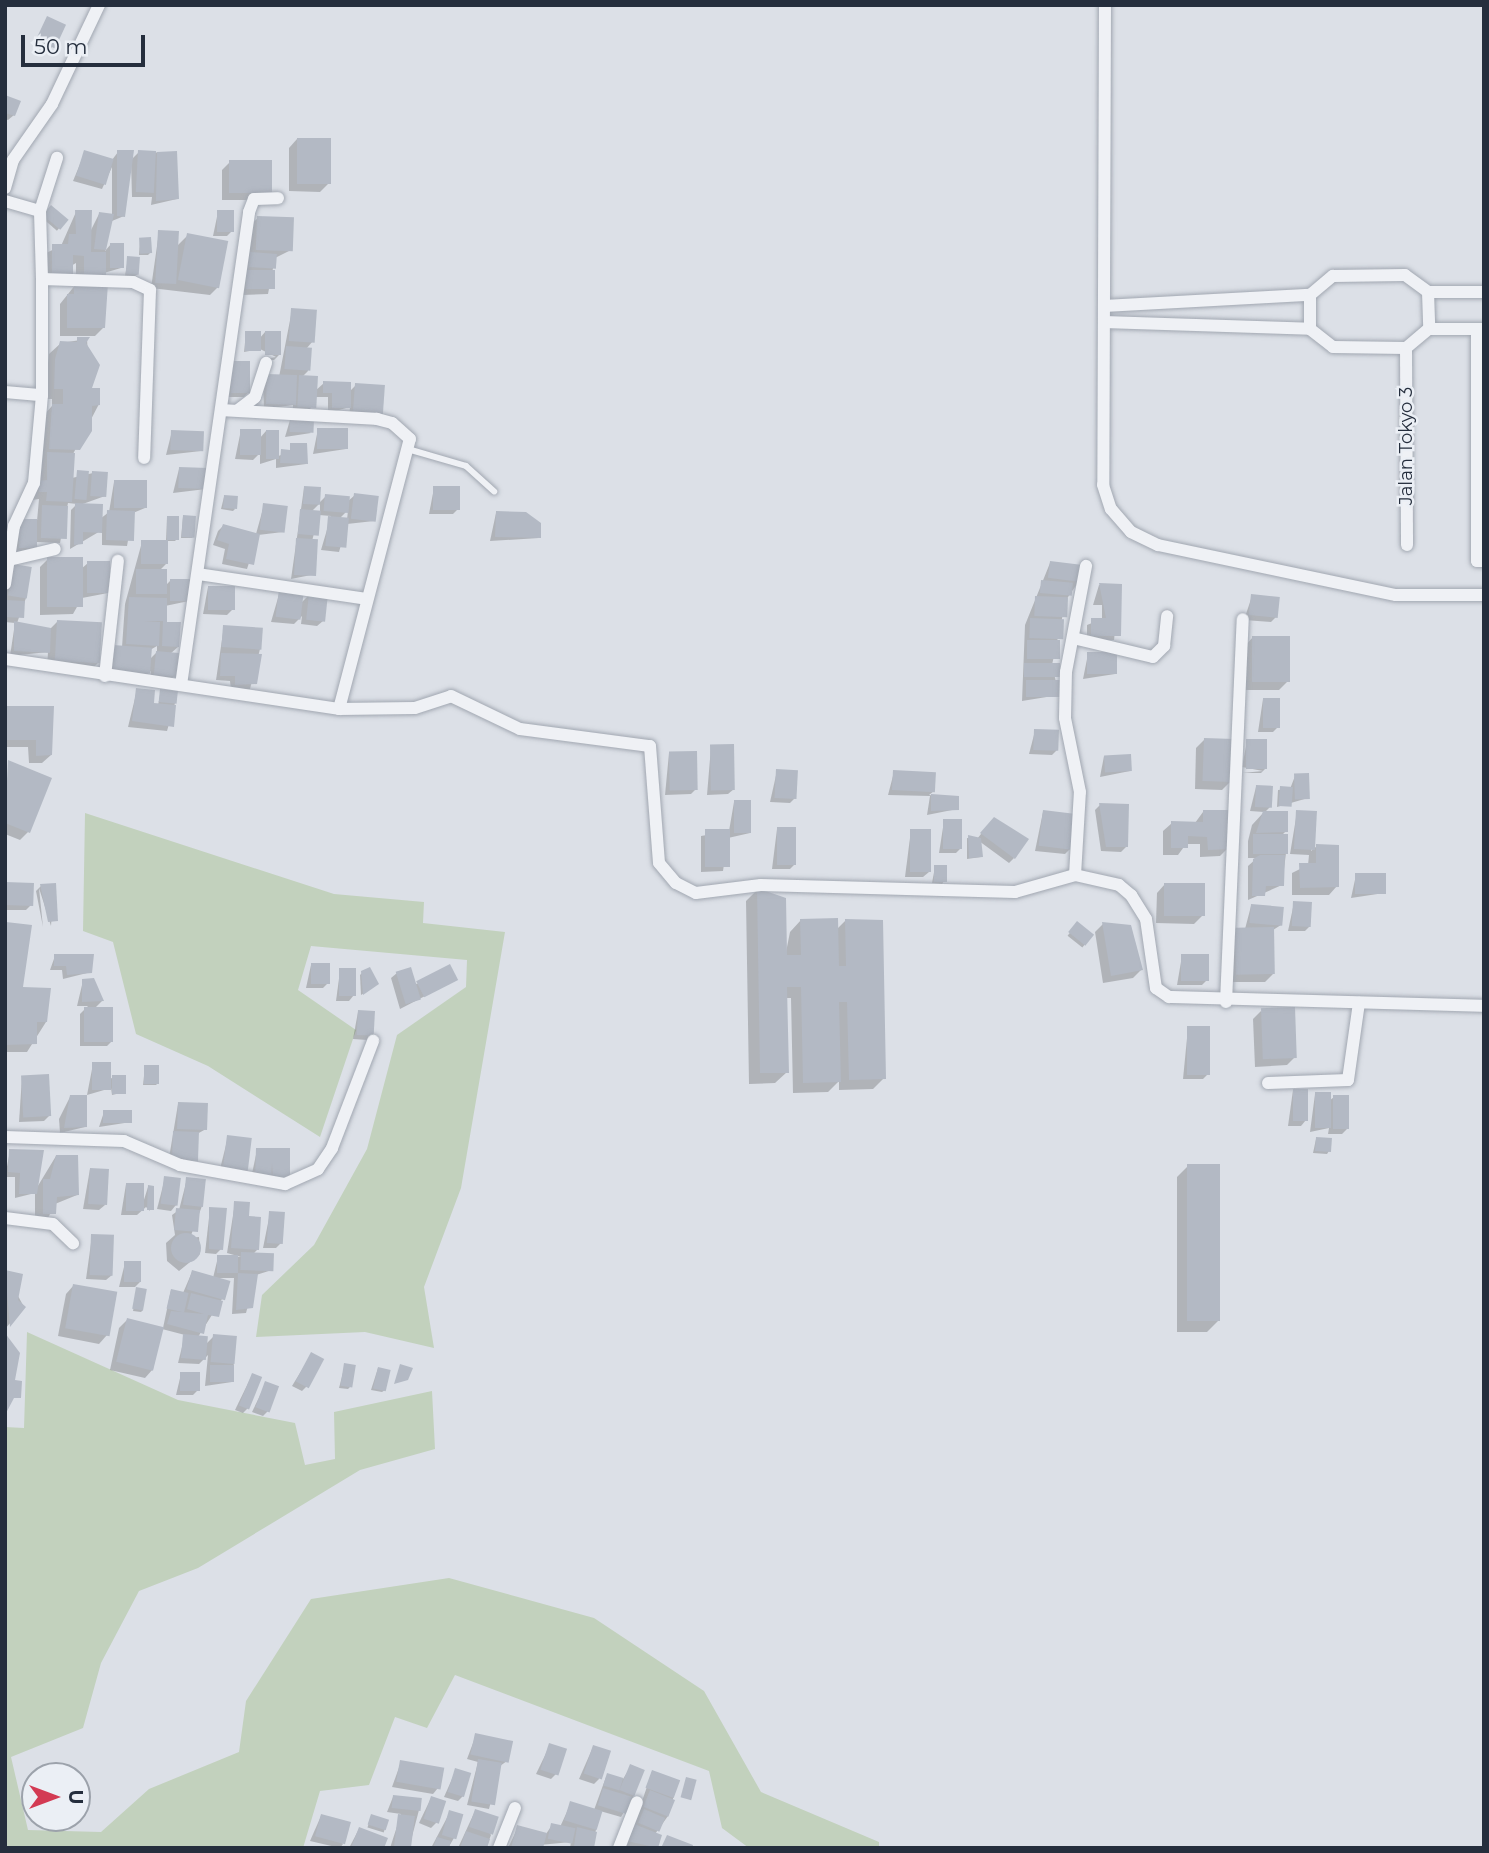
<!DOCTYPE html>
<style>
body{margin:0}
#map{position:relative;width:1489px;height:1853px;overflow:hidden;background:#dce0e7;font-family:Montserrat,sans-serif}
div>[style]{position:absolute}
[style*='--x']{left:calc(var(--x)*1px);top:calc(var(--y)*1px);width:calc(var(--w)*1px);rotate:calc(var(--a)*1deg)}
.green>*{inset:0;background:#c2d1bd}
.shadow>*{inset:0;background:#0003;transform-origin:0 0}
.building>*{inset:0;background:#b3b9c4;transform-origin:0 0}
.round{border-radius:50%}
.roads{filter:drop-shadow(0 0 2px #a1a7b1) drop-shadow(0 0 2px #a1a7b1)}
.lane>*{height:6px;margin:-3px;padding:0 3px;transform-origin:3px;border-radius:3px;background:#eff1f5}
.street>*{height:12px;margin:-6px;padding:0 6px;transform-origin:6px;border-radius:6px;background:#eff1f5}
span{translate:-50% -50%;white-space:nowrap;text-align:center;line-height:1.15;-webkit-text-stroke:5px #ebeff5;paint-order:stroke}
.street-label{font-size:18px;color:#252e3d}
.frame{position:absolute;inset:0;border:7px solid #252e3d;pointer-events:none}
.north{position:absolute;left:21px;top:1762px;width:70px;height:70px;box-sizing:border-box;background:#ebeff5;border:2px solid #9ca2ab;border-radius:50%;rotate:90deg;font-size:19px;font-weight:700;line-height:28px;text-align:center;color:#252e3d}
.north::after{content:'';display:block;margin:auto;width:24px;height:32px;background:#d33a53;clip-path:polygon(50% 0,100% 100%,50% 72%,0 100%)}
.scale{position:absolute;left:21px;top:35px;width:124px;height:32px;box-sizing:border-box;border:4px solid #252e3d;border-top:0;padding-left:9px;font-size:21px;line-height:24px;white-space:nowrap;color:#252e3d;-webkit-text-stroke:5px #ebeff5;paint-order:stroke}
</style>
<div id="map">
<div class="green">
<div style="clip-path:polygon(85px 813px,334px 894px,424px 902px,423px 923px,505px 932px,461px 1188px,424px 1287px,434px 1348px,365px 1332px,256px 1337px,262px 1295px,314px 1245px,367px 1149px,397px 1035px,466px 987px,467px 960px,311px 946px,298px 990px,356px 1030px,320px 1137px,208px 1066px,136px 1034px,113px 942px,83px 931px)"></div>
<div style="clip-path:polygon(27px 1332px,178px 1400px,295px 1423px,305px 1465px,335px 1459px,334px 1412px,432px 1391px,435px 1449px,360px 1470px,198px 1568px,139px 1591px,101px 1663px,83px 1728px,11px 1757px,28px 1830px,101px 1832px,149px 1789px,239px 1752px,246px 1701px,311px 1599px,449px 1578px,594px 1618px,704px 1691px,761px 1792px,879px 1842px,879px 1848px,749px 1848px,722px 1828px,709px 1771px,455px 1675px,427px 1728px,395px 1717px,369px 1785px,320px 1791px,303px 1848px,5px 1848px,5px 1427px,24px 1428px)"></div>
</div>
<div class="shadow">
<div style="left:48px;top:18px;width:17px;height:31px;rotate:28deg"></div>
<div style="clip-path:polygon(5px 97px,14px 115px,8px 120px,5px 119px)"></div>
<div style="clip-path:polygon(297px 139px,328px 184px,320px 192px,289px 191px,289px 148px)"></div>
<div style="clip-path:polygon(85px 152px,112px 160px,118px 152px,131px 160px,139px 152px,175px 153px,177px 199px,151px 205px,152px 197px,132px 197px,131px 161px,124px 216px,112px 221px,112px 167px,102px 189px,73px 181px)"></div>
<div style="clip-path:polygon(230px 162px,262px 200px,222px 200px,222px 170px)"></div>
<div style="left:51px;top:207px;width:20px;height:14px;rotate:41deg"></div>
<div style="clip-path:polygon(76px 212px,90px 232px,99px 214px,109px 215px,105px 251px,111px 244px,121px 268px,104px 273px,103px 328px,95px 336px,60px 336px,60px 304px,76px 284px,76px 263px,44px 282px,44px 254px,61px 246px)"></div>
<div style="clip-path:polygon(218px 212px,232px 231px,227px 236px,213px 236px)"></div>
<div style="clip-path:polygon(258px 218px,291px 250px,275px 258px,268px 294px,242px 295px,249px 226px)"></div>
<div style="clip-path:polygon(159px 232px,177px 246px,188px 235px,218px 287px,210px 295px,151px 288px)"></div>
<div style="clip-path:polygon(140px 240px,150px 253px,148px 255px,139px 255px)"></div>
<div style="clip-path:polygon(128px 258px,138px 274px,135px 276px,125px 276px)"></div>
<div style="clip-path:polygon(292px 310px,313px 341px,306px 349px,308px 371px,302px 377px,315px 391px,324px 383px,349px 392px,356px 385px,382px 416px,349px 419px,350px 407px,328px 413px,328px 397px,315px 397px,309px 412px,293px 411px,293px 405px,264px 409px,263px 383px,279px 377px)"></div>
<div style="clip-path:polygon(265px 332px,279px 355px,274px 360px,260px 360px,276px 357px,260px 349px,244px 352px,246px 333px,259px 339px)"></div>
<div style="clip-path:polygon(87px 339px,90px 389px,99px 404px,73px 454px,72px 478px,93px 473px,105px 496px,80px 505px,100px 519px,109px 512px,114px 482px,145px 508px,133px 513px,127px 546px,102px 545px,102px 530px,70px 549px,71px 510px,77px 504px,68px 503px,60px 543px,36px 542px,31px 552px,14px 552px,19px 521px,37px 521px,39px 499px,31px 500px,42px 417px,52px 406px,52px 399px,44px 399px,49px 354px,61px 343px)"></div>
<div style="clip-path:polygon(226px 368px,249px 392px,244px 397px,227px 397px)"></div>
<div style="clip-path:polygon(290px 420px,311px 433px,285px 437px)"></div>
<div style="clip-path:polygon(318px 429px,346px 449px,313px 454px)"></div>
<div style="clip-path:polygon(241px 430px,259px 439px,266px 431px,276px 457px,306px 445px,306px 464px,276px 468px,276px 459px,260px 464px,260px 453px,253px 460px,235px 459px)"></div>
<div style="clip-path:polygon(172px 431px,201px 451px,166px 455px)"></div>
<div style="clip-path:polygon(179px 469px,206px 489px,173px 493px)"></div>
<div style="clip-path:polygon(evenodd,304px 488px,319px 503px,326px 496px,347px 502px,355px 495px,374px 521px,347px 524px,339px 552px,321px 550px,331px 516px,319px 515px,312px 541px,316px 574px,291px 579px,304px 488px,320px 503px,320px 512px,311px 512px,320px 503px,304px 488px,348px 510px,347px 520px,339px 519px,348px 510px)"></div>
<div style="clip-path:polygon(434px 488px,458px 509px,453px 514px,429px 514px)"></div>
<div style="clip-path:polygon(224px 497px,235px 509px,233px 511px,221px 509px)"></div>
<div style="clip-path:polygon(264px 505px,283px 532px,258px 535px,247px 569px,222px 564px,225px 549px,213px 545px,218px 531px,223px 526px,256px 534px)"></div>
<div style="clip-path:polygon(496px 513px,539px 538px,490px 541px)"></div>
<div style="clip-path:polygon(167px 517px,177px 539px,175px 541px,166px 541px)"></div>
<div style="clip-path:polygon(183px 517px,194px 536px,192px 538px,181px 538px)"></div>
<div style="clip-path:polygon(evenodd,142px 542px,166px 564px,159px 571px,165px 586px,170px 581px,189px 601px,165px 606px,165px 623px,178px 647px,170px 654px,175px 675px,170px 680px,150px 679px,151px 671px,143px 678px,122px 647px,125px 604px,142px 542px,157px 646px,157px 652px,149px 660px,150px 650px,157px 646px)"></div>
<div style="clip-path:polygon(48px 559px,81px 569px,88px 563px,108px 593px,82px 598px,73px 614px,40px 615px,40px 567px)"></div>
<div style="clip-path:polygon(1050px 563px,1079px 581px,1066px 600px,1052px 665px,1059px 695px,1022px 701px,1025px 625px)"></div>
<div style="clip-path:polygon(8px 571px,26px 598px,17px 623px,50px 629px,57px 622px,98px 663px,90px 671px,47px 669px,48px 652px,10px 656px,15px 623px,5px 622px)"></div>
<div style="clip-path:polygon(1099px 585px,1120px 586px,1114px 640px,1087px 641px,1087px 625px,1102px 619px,1102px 605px,1093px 605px)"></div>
<div style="clip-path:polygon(208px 587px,232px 610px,227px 615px,203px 614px)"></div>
<div style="clip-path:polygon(280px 591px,301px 603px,309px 595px,323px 621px,317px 626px,301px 624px,302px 616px,294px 624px,271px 622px)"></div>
<div style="clip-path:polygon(1252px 596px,1276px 617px,1271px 622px,1244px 620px)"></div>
<div style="clip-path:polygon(224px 626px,260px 649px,250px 689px,231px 690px,230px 681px,216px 680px)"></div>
<div style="clip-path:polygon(1253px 637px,1287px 682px,1279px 690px,1244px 690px,1245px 646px)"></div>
<div style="clip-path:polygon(1088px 654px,1115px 674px,1083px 679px)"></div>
<div style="clip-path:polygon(137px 690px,152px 704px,158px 705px,161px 691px,175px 703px,167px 731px,128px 727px)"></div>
<div style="clip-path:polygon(1263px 699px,1278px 727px,1273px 732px,1258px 732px)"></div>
<div style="clip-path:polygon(5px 708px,51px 755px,42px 763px,29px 763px,28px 747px,5px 747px)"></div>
<div style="clip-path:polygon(1035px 731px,1057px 750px,1052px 755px,1029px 754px)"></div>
<div style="clip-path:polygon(1205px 739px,1230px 782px,1222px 790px,1195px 789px,1196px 748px)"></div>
<div style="clip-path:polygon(1247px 741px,1266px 768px,1261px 773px,1242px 773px,1263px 771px,1242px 767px)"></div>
<div style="clip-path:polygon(711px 747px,734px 789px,728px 794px,707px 795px)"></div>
<div style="clip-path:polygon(669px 753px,696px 789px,691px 794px,665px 795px)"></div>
<div style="clip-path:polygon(1104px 756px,1130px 771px,1100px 777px)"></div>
<div style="clip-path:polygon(9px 762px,28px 832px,20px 840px,5px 834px)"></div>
<div style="clip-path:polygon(777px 771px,795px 798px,790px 803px,770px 802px)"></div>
<div style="clip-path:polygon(894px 772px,934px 791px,929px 795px,957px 798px,957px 809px,927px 815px,930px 796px,888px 795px)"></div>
<div style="clip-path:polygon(1295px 776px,1308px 798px,1277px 807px,1278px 790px,1290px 789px)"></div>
<div style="clip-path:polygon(1256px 787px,1270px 807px,1264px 813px,1286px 831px,1281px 836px,1286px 853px,1282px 885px,1248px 900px,1248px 866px,1257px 858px,1248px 858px,1248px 841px,1252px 825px,1264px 812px,1250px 811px)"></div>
<div style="clip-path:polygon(734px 802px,750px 833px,728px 838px,723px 871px,701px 872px,701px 836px,729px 831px)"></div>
<div style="clip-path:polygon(1100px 805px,1126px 847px,1121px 852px,1101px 851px,1095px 810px)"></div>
<div style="clip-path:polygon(1043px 812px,1071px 848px,1065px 854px,1035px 851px)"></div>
<div style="clip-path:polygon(1203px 812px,1228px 848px,1220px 856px,1200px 857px,1200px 844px,1186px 844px,1178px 855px,1163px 855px,1163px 831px,1172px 823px,1195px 823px)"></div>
<div style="clip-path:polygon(1297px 812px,1315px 813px,1311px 851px,1317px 846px,1337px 886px,1329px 895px,1292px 895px,1292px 873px,1308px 865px,1309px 855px,1290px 854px)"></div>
<div style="clip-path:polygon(944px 821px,961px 848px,956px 853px,939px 853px)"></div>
<div style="clip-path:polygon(989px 824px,1014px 858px,1009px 863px,979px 841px,981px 857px,967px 859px,967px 838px,977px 839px)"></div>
<div style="clip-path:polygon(777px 829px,795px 864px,790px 869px,772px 869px)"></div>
<div style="clip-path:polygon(911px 830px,929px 872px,923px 877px,905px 877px)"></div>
<div style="clip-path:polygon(935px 867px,944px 881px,942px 884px,932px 883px)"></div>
<div style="clip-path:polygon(1356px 875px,1384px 893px,1351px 898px)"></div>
<div style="clip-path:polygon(5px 884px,31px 905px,26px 910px,5px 910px)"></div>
<div style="clip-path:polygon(1165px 884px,1202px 916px,1194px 924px,1156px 923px,1157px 893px)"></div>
<div style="clip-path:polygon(54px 885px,51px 926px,39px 888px,43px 927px,36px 891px,41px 886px)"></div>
<div style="clip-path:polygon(757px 890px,785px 957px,790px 932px,801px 920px,836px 930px,846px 920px,884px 1078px,873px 1089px,839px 1090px,839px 1081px,828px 1092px,793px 1093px,791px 998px,786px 998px,787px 1072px,775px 1083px,749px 1084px,746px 901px)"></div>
<div style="clip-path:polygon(1294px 903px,1310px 926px,1305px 931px,1288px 931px)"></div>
<div style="clip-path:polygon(1251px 906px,1281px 925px,1273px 930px,1273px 974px,1265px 982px,1228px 982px,1227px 938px,1245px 929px)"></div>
<div style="clip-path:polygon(6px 924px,30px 927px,21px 988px,46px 1022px,27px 1052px,5px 1052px)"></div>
<div style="left:1077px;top:924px;width:19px;height:15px;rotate:39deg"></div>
<div style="clip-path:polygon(1103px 924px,1141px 970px,1133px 978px,1103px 983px,1095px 932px)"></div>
<div style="clip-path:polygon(55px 956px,91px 972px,63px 979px,62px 970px,50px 970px)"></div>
<div style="clip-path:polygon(1182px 956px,1207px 980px,1202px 985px,1177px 985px)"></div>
<div style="clip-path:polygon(311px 965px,328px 983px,323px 988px,306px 988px)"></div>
<div style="clip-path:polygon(340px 971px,354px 995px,349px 1001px,336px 1001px)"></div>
<div style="clip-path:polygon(362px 973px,375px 986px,361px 995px,360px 975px)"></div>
<div style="clip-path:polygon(397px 973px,415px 984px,456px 980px,400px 1009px,391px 978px)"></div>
<div style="clip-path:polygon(82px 985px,102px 1001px,94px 1009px,112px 1041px,107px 1046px,80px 1046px,80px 1014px,88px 1006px,77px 1006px)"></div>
<div style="clip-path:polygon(1261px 1011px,1295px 1057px,1287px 1065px,1255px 1067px,1253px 1019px)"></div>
<div style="clip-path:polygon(358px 1012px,372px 1034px,367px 1040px,353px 1039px)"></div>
<div style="clip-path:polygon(1188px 1028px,1208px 1074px,1203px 1079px,1183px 1079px)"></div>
<div style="clip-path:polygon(93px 1064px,109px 1080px,113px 1077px,125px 1092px,112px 1095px,111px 1088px,87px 1095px)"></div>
<div style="clip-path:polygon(145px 1067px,158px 1083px,156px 1085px,143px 1085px)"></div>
<div style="clip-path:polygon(22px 1077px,49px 1116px,44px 1121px,19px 1122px)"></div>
<div style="clip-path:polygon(1293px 1090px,1306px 1120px,1301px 1126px,1288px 1126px)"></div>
<div style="clip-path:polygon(1315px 1094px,1329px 1101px,1334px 1097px,1347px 1129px,1342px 1134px,1328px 1134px,1329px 1128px,1310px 1132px)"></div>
<div style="clip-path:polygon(70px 1097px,85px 1127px,60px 1133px,59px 1119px)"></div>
<div style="clip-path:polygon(178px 1104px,206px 1129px,197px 1134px,191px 1165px,168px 1164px)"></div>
<div style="clip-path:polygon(104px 1112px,131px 1122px,99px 1127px)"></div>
<div style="clip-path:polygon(228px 1137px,247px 1170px,242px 1175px,219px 1173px)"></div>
<div style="clip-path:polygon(1316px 1139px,1329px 1151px,1327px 1154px,1313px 1153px)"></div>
<div style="clip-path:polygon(288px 1149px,288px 1177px,250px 1183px,257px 1150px)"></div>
<div style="clip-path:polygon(10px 1151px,36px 1189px,56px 1156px,77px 1195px,55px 1204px,46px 1222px,35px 1222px,35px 1193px,15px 1198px,15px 1177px,5px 1177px)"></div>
<div style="clip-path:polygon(1188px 1166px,1218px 1321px,1207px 1332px,1177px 1332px,1177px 1177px)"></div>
<div style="clip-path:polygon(90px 1169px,105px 1205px,99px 1210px,83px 1209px)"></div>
<div style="clip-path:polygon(165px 1178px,176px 1205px,171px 1211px,157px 1209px)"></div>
<div style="clip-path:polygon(187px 1179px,202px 1206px,190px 1238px,199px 1237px,200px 1254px,179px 1271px,167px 1261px,166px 1243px,175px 1235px,172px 1215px,179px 1210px)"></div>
<div style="clip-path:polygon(126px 1184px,142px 1206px,148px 1187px,150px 1211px,146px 1207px,137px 1215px,121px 1215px)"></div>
<div style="clip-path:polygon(235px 1203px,248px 1217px,258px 1249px,253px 1254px,272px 1270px,256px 1275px,246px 1313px,232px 1314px,234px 1278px,215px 1278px,222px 1299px,198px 1337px,205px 1345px,214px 1336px,234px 1362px,232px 1382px,205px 1386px,208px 1355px,199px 1364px,178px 1363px,185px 1335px,162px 1329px,153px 1369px,145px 1378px,110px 1370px,119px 1328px,127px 1320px,163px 1328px,171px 1290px,183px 1293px,192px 1272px,213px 1278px,218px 1257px,241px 1257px,227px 1253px)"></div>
<div style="clip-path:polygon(210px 1209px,221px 1249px,216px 1254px,205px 1253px)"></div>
<div style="clip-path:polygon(270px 1213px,281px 1243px,276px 1248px,263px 1248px)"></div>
<div style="clip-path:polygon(92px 1236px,112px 1275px,106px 1280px,86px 1279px)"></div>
<div style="clip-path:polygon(125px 1263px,140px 1282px,135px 1287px,119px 1287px)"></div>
<div style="clip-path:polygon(5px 1272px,24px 1307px,5px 1329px)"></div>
<div style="clip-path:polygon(74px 1285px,107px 1335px,99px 1344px,58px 1336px,66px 1294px)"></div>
<div style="clip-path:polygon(137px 1289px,143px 1310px,141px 1312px,133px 1311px)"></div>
<div style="clip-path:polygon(311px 1355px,307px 1386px,302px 1391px,292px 1386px)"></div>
<div style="clip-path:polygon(345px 1365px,350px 1387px,348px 1389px,339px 1388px)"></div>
<div style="clip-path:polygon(378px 1368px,385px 1390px,382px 1392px,371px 1390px)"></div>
<div style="clip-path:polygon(181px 1374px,198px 1390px,193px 1395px,176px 1395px)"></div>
<div style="clip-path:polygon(252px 1375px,248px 1408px,243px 1413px,235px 1410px)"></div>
<div style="clip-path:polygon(266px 1383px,268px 1411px,263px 1416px,252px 1412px)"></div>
<div style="clip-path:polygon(476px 1735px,507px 1761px,500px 1766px,489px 1809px,467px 1805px,478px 1762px,467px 1759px)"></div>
<div style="clip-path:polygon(550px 1745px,556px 1774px,551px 1779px,536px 1774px)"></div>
<div style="clip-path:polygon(593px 1747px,599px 1779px,594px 1784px,579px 1779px)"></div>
<div style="clip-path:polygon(401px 1762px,438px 1788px,433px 1794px,392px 1787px)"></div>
<div style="clip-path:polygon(631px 1766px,635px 1794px,621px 1817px,600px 1811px,592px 1848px,570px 1848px,571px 1842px,508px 1848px,518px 1827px,546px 1834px,552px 1825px,560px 1827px,571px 1803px,594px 1810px,606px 1777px,623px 1779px)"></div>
<div style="clip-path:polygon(456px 1770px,463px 1796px,458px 1801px,444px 1797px)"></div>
<div style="clip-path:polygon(652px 1772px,678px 1781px,668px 1816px,655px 1834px,660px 1836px,656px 1848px,626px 1848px)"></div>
<div style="clip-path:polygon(393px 1797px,419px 1810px,409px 1848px,390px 1848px,401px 1814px,387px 1812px)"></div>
<div style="clip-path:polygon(431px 1798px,436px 1823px,431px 1828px,419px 1823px)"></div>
<div style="clip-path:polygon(475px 1811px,491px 1835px,486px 1848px,458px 1848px)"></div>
<div style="clip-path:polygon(450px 1812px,454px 1838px,448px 1848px,431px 1848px)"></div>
<div style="clip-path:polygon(321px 1816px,343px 1844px,340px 1848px,310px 1841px)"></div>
<div style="left:371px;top:1816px;width:17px;height:12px;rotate:17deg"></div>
<div style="clip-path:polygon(359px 1829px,382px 1848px,349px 1848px)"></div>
</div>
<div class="building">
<div style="left:47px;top:16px;width:21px;height:26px;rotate:25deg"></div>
<div style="clip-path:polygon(5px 95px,21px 101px,15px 116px,5px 113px)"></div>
<div style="left:297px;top:138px;width:34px;height:46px"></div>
<div style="left:84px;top:150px;width:31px;height:27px;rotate:17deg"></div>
<div style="clip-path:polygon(117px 150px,134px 150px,125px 217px,117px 216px)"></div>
<div style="left:138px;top:150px;width:18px;height:42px;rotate:3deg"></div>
<div style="clip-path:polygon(177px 151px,179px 199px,156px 201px,157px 152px)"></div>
<div style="left:229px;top:160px;width:43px;height:33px"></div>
<div style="left:51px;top:205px;width:23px;height:13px;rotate:40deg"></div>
<div style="clip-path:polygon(75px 210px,92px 210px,91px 252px,106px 252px,106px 276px,84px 276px,84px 256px,73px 255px,73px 274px,52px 274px,52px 244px,68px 244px,69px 234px,76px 234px)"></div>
<div style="left:217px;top:210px;width:17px;height:22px"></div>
<div style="clip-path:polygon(99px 212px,114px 214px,106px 250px,94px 249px)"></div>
<div style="left:257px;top:216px;width:37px;height:34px;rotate:2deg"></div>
<div style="left:158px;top:230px;width:21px;height:53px;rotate:3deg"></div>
<div style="left:187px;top:233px;width:42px;height:48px;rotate:11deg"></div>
<div style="left:151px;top:237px;width:16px;height:12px;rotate:86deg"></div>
<div style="left:110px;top:243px;width:14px;height:25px"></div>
<div style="left:250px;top:252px;width:27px;height:15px;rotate:4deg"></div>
<div style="left:127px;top:256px;width:13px;height:18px;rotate:4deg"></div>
<div style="left:275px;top:270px;width:19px;height:29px;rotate:90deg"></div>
<div style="clip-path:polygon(74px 282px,108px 283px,105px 328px,67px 328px,67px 294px,74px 294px)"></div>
<div style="left:291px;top:308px;width:26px;height:33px;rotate:4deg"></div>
<div style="left:245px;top:331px;width:16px;height:20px"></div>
<div style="left:265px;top:331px;width:16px;height:24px"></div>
<div style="clip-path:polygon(77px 337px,90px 337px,86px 343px,100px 365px,92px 388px,100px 388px,100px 405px,92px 406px,92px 431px,80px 450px,49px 449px,52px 404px,63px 404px,63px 389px,54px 389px,55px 359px,60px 341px,77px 342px)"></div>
<div style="left:286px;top:346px;width:26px;height:23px;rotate:4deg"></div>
<div style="left:231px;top:361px;width:19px;height:32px"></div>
<div style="left:297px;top:375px;width:30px;height:30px;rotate:92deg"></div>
<div style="left:299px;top:375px;width:19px;height:32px;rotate:3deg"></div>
<div style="clip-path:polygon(323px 381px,351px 382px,351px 408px,332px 408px,332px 393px,323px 393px)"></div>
<div style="left:355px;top:383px;width:30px;height:32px;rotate:4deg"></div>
<div style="left:290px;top:418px;width:24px;height:14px;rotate:2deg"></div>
<div style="left:317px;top:428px;width:31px;height:21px"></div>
<div style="left:240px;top:429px;width:21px;height:26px"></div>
<div style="left:171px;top:430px;width:33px;height:20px;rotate:2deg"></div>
<div style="left:266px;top:430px;width:13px;height:29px"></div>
<div style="clip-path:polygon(290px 443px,307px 443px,308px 464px,280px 463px,281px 449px,290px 450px)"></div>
<div style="clip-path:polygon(47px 452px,75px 453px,72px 502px,46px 501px,47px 492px,39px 492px,38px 481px,47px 480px)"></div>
<div style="left:179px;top:467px;width:29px;height:21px;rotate:2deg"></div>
<div style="left:77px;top:470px;width:12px;height:29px;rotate:5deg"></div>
<div style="left:92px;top:471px;width:16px;height:25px;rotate:4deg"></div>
<div style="left:114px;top:480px;width:33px;height:28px"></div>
<div style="left:304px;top:486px;width:17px;height:18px;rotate:3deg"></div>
<div style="left:433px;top:486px;width:27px;height:24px"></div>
<div style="left:354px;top:493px;width:25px;height:26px;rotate:7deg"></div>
<div style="left:325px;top:494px;width:25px;height:17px;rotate:5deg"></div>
<div style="left:224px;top:495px;width:14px;height:13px;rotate:4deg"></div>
<div style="clip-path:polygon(75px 503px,103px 504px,102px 533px,83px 532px,83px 544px,74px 545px)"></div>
<div style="left:263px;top:503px;width:25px;height:27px;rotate:7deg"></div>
<div style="left:42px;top:505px;width:26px;height:33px;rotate:2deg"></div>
<div style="left:300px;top:509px;width:21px;height:25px;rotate:5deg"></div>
<div style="left:107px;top:510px;width:28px;height:30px;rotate:2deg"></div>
<div style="clip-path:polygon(496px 511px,526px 512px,541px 523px,541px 538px,495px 537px)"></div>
<div style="left:183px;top:515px;width:13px;height:22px;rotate:4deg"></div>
<div style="left:167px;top:516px;width:12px;height:24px"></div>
<div style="left:328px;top:516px;width:21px;height:30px;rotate:5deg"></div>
<div style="left:19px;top:519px;width:18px;height:29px"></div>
<div style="clip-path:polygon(223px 524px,260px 534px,254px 565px,226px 559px,229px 544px,217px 540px)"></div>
<div style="left:296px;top:538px;width:22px;height:37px;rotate:3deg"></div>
<div style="left:141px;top:540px;width:27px;height:24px"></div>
<div style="left:47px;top:557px;width:36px;height:50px"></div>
<div style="left:87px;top:561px;width:23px;height:32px"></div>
<div style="left:1050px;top:561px;width:33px;height:17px;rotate:7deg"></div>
<div style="left:13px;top:564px;width:19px;height:32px;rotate:9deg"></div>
<div style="left:136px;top:569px;width:31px;height:25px"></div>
<div style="left:170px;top:579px;width:21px;height:22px"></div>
<div style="left:1041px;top:580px;width:32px;height:13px;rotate:5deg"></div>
<div style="clip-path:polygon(1099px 583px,1122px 584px,1121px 636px,1091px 636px,1091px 618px,1106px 618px)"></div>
<div style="left:208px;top:586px;width:27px;height:24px"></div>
<div style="left:279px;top:589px;width:25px;height:28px;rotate:7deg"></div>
<div style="left:309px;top:593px;width:19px;height:27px;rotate:6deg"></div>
<div style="left:1251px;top:594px;width:29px;height:21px;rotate:6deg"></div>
<div style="left:1035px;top:596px;width:33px;height:20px;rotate:2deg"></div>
<div style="clip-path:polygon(129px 597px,167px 598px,167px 622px,181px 622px,179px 647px,162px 646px,163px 621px,144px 621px,160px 622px,159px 646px,126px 644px)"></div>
<div style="left:5px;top:600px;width:20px;height:17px;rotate:3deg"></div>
<div style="left:1030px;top:618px;width:34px;height:20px;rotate:2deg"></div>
<div style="left:57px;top:620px;width:45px;height:41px;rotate:3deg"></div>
<div style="clip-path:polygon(14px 621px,51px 628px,50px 653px,14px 651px)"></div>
<div style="left:223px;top:625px;width:40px;height:22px;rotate:4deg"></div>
<div style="left:1252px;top:636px;width:38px;height:46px"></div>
<div style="left:1060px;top:640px;width:19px;height:33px;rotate:90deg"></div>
<div style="left:113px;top:645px;width:39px;height:26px;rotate:4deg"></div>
<div style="left:156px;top:651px;width:23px;height:24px;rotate:5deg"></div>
<div style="left:1087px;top:652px;width:30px;height:22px"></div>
<div style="clip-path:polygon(221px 653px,262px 654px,257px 684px,235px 685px,235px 676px,220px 676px)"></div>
<div style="left:1024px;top:663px;width:36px;height:14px"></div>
<div style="left:1026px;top:680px;width:34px;height:17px"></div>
<div style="clip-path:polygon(136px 688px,155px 690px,154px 703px,176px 705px,174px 727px,132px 721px)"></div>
<div style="left:160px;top:689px;width:18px;height:13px;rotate:6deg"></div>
<div style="left:1263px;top:698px;width:17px;height:30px"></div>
<div style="clip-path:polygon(5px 706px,54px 706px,52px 755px,36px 756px,36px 740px,5px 740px)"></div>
<div style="left:1034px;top:729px;width:25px;height:21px;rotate:2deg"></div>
<div style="left:1204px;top:738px;width:30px;height:43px;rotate:2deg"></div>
<div style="left:1246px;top:739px;width:21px;height:30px"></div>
<div style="left:734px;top:744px;width:46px;height:24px;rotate:89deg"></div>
<div style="left:697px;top:751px;width:39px;height:28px;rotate:89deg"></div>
<div style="left:1131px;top:754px;width:17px;height:27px;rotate:87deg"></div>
<div style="clip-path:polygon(8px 760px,52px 778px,30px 833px,5px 823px)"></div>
<div style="left:776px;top:769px;width:22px;height:29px;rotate:3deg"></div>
<div style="left:893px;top:770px;width:43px;height:20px;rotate:3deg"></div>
<div style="left:1309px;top:773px;width:26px;height:15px;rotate:88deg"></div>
<div style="left:1256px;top:785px;width:17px;height:22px;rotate:3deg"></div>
<div style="left:1280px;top:786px;width:13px;height:20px;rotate:4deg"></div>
<div style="clip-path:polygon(931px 794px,959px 796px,959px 810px,931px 811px)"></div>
<div style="left:734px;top:800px;width:17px;height:33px"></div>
<div style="clip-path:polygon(1099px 803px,1129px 804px,1128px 847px,1106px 847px)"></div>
<div style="left:1043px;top:810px;width:33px;height:36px;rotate:7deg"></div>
<div style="clip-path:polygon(1203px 810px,1230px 810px,1230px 849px,1208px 850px,1207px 837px,1188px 836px,1188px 848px,1171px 848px,1171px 821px,1203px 822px)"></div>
<div style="left:1296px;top:810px;width:21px;height:39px;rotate:3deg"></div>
<div style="clip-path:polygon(1263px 811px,1288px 811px,1288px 832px,1256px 833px)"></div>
<div style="clip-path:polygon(994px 817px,1029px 839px,1015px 859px,980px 833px)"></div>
<div style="left:943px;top:819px;width:19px;height:30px"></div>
<div style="left:777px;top:827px;width:19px;height:38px"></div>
<div style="left:705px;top:829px;width:25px;height:38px"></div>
<div style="left:910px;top:829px;width:21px;height:43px"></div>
<div style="left:1253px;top:834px;width:35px;height:20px"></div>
<div style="clip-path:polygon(968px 835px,981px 838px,983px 857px,969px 858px)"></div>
<div style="clip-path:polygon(1316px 844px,1339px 845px,1339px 887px,1300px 888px,1299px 863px,1316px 863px)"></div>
<div style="clip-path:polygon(1260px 855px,1285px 855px,1284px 886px,1266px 886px,1265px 896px,1252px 896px,1253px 859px)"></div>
<div style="left:934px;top:865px;width:13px;height:17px"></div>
<div style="left:1355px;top:873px;width:31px;height:21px"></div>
<div style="left:5px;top:882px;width:29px;height:23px;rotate:2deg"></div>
<div style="clip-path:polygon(56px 883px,58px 921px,48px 922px,40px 884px)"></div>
<div style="left:1164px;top:883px;width:41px;height:33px"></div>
<div style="clip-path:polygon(757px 888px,786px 898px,787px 955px,801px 955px,800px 919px,838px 918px,839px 966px,846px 966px,845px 919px,883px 920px,886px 1079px,849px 1080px,847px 1002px,839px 1002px,841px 1082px,803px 1083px,801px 987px,787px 987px,789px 1073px,760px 1073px)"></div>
<div style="left:1293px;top:901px;width:19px;height:25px;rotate:3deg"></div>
<div style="left:1251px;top:904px;width:33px;height:19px;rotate:5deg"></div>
<div style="left:1077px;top:921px;width:22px;height:14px;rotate:39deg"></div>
<div style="clip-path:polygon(6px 922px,32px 925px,23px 987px,51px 988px,47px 1022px,37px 1022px,37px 1044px,5px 1045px)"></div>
<div style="clip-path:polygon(1102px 922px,1131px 925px,1143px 970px,1111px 976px)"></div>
<div style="left:1274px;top:927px;width:47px;height:39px;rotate:89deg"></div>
<div style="clip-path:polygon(54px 954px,94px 954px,92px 973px,67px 975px,66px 966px,54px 966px)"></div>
<div style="left:1181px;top:954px;width:28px;height:27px"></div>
<div style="left:311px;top:963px;width:19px;height:21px"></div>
<div style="left:450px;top:964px;width:18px;height:38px;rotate:63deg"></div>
<div style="clip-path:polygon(370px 967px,379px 984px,363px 995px,361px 971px)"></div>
<div style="left:411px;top:967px;width:34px;height:16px;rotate:73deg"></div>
<div style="left:356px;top:968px;width:28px;height:17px;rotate:90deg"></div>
<div style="clip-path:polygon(94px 978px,104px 1001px,82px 1002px,82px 979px)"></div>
<div style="left:84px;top:1007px;width:29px;height:35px"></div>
<div style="left:1295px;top:1007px;width:51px;height:34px;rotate:88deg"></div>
<div style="left:358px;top:1010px;width:17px;height:25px;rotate:3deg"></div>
<div style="left:1187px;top:1026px;width:23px;height:49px"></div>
<div style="left:92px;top:1062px;width:19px;height:28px"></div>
<div style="left:144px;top:1065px;width:15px;height:19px"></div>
<div style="left:49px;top:1074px;width:42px;height:28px;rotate:87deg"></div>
<div style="left:112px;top:1075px;width:14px;height:19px"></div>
<div style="left:1293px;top:1089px;width:15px;height:32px"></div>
<div style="left:1315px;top:1092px;width:16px;height:36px"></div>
<div style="clip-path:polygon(70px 1095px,87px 1095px,87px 1127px,64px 1128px)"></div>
<div style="left:1333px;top:1095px;width:16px;height:34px"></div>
<div style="left:178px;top:1102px;width:30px;height:27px;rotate:2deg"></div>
<div style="left:103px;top:1110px;width:29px;height:13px"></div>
<div style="left:173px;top:1131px;width:26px;height:29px;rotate:2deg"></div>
<div style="left:227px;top:1135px;width:25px;height:33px;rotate:7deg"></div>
<div style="left:1316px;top:1137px;width:16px;height:14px;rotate:4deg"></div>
<div style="clip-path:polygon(256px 1148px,290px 1148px,290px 1178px,273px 1178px,272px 1163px,271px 1179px,255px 1179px)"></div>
<div style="clip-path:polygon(9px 1149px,44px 1150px,37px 1194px,19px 1194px,20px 1173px,8px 1172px)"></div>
<div style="clip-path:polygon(56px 1155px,78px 1155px,79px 1195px,57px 1197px,56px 1214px,43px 1214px,43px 1179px,50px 1179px)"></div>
<div style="left:1187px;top:1164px;width:33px;height:157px"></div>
<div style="left:90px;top:1168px;width:19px;height:36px;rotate:3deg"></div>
<div style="left:164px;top:1176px;width:17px;height:28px;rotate:7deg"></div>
<div style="left:186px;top:1177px;width:20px;height:28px;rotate:6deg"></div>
<div style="left:126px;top:1183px;width:18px;height:28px"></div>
<div style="clip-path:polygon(148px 1185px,154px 1186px,154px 1210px,147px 1210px)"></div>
<div style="clip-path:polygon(234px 1201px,250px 1202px,249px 1216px,261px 1217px,259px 1250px,231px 1248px)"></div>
<div style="clip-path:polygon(209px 1207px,227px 1208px,223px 1250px,209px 1249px)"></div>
<div style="left:176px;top:1208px;width:24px;height:22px;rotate:5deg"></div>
<div style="left:269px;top:1211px;width:16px;height:32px;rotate:4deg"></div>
<div class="round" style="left:171px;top:1233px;width:30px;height:30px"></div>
<div style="left:91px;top:1234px;width:23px;height:41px;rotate:2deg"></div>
<div style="left:241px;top:1252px;width:33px;height:18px;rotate:2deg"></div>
<div style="left:217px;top:1255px;width:21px;height:18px"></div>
<div style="left:124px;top:1261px;width:17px;height:21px"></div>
<div style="clip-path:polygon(5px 1270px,23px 1274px,18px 1300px,26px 1307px,10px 1327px)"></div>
<div style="left:192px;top:1270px;width:40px;height:20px;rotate:16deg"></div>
<div style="clip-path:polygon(238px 1273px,258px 1274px,253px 1308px,236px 1310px)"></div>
<div style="left:73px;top:1284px;width:45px;height:45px;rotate:10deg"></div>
<div style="left:136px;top:1287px;width:11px;height:22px;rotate:10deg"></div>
<div style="left:171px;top:1289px;width:18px;height:20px;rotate:13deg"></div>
<div style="clip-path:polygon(191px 1293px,223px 1301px,219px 1317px,208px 1315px,204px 1334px,167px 1324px,171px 1311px,204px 1314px,187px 1309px)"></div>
<div style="left:127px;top:1318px;width:38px;height:45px;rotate:14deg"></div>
<div style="clip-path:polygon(5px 1333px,20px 1353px,15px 1380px,22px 1381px,21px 1398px,14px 1398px,5px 1415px)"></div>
<div style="left:183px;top:1334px;width:25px;height:24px;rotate:5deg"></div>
<div style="left:213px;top:1334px;width:24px;height:28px;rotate:5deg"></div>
<div style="left:311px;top:1352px;width:15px;height:33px;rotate:28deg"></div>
<div style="left:344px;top:1363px;width:12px;height:23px;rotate:9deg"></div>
<div style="clip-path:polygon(400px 1364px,413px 1368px,408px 1380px,394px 1384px)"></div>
<div style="left:210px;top:1365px;width:24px;height:17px"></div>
<div style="left:378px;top:1367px;width:13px;height:22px;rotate:13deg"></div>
<div style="left:180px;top:1372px;width:20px;height:19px"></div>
<div style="left:252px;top:1373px;width:11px;height:35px;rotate:22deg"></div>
<div style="left:265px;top:1381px;width:15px;height:28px;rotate:20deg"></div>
<div style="left:475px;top:1733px;width:39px;height:22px;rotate:12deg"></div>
<div style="left:549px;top:1743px;width:19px;height:28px;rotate:18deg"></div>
<div style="left:593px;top:1745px;width:19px;height:30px;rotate:18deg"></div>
<div style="left:478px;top:1759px;width:24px;height:43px;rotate:9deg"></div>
<div style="left:400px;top:1760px;width:45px;height:22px;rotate:10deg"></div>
<div style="left:630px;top:1764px;width:16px;height:28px;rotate:22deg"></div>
<div style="left:455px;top:1768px;width:17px;height:25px;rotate:17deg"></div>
<div style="left:652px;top:1770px;width:30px;height:19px;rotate:20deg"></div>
<div style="left:607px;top:1773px;width:17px;height:13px;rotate:17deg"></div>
<div style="left:686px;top:1777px;width:11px;height:21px;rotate:15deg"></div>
<div style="left:603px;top:1788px;width:30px;height:18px;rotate:17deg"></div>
<div style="left:650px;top:1790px;width:27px;height:18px;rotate:22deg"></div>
<div style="left:393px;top:1795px;width:29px;height:13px;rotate:6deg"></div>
<div style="left:431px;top:1796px;width:16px;height:24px;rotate:18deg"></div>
<div style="left:570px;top:1801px;width:34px;height:20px;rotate:17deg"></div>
<div style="left:475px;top:1809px;width:25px;height:19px;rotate:18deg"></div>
<div style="left:644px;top:1809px;width:23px;height:15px;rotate:23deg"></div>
<div style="left:449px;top:1810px;width:15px;height:26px;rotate:16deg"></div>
<div style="left:321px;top:1814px;width:31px;height:23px;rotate:15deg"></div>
<div style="left:371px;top:1814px;width:19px;height:11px;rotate:18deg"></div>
<div style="left:398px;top:1814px;width:17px;height:34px;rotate:7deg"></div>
<div style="left:551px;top:1823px;width:25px;height:16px;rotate:12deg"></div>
<div style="clip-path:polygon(634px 1824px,662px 1835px,658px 1848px,627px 1841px)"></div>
<div style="clip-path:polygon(517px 1825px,547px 1833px,543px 1848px,511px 1848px)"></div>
<div style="clip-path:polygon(359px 1827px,388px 1838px,384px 1848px,351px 1848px)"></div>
<div style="clip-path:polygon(577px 1827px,597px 1832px,594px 1848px,574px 1846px)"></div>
<div style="clip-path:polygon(466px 1831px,490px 1839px,487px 1848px,460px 1848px)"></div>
<div style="clip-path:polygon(667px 1835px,693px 1845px,692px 1848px,661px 1848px)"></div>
<div style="clip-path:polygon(437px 1837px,451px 1841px,449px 1848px,433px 1848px)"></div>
</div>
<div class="roads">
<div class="lane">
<div style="--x:411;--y:450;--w:57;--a:16.2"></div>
<div style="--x:466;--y:466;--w:38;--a:42"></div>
</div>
<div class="street">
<div style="--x:1105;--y:5;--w:480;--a:90.2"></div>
<div style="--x:1103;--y:485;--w:25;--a:72"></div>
<div style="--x:1111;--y:509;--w:30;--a:49"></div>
<div style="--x:1131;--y:532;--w:30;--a:26"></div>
<div style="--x:1158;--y:545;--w:243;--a:11.9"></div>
<div style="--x:1396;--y:595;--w:88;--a:0"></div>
<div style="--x:5;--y:188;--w:29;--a:-74"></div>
<div style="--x:13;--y:160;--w:68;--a:-55.1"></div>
<div style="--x:52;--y:104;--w:110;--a:-64.6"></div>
<div style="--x:5;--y:201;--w:36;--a:16"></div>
<div style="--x:42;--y:279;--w:68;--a:-91.7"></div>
<div style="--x:40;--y:211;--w:56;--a:-72.2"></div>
<div style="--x:1428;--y:292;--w:37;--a:88"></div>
<div style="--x:1310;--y:295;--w:34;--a:90"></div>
<div style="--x:1104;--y:306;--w:206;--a:-3.1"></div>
<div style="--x:1310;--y:295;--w:30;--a:-40"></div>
<div style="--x:1333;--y:276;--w:72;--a:-0.8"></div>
<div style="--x:1405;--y:275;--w:29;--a:36"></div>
<div style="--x:1428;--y:292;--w:56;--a:0"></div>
<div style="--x:1104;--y:322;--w:206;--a:1.9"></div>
<div style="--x:1310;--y:329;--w:29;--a:38"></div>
<div style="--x:1333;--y:347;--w:73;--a:0.8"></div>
<div style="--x:1406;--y:348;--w:30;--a:-40"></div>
<div style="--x:1429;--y:329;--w:55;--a:0"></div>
<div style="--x:1477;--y:329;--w:232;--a:90"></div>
<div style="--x:1477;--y:561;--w:7;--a:0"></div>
<div style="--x:1406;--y:348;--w:197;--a:89.7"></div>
<div style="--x:5;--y:392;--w:37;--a:5"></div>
<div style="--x:238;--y:410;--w:21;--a:-37"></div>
<div style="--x:255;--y:397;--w:36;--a:-72"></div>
<div style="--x:9;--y:560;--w:47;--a:-13.4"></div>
<div style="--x:198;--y:574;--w:171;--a:8.4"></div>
<div style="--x:5;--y:584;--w:59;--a:-81.2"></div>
<div style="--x:14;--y:526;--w:47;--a:-65.1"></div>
<div style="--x:34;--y:483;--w:88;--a:-84.8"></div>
<div style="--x:42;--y:395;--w:116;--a:-90"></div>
<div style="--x:42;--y:279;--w:91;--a:1.9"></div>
<div style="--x:133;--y:282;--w:19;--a:25"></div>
<div style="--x:150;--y:290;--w:168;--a:92"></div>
<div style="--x:1073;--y:638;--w:82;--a:13.4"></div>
<div style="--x:1153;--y:657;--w:16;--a:-45"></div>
<div style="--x:1164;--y:646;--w:30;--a:-84"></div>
<div style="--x:5;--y:659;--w:338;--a:8.5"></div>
<div style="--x:339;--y:709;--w:279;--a:-75.3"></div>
<div style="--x:410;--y:439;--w:24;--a:-138"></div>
<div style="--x:392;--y:423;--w:16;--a:-165"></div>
<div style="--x:377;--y:419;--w:155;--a:-176.7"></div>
<div style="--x:105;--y:676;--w:116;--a:-83.6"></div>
<div style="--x:181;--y:685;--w:478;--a:-81.8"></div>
<div style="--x:249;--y:212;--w:14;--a:-69"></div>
<div style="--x:254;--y:199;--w:24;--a:-2"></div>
<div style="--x:339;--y:709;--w:76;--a:-0.8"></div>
<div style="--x:415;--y:708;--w:38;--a:-18"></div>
<div style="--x:451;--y:696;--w:76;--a:25.6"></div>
<div style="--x:520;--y:729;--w:131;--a:7.5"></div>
<div style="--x:650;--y:746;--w:117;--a:85.6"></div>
<div style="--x:659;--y:863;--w:26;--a:50"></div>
<div style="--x:676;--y:883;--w:22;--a:27"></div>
<div style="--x:696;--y:893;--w:65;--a:-7"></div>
<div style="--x:761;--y:885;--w:254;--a:1.6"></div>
<div style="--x:1015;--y:892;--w:62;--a:-15.8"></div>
<div style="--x:1075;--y:875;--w:45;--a:12.8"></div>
<div style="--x:1119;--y:885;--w:16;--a:40"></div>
<div style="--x:1131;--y:895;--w:28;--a:58"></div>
<div style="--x:1146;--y:919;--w:70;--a:81.8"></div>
<div style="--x:1156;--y:988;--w:16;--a:35"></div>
<div style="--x:1169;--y:997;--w:315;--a:1.6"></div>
<div style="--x:1075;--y:875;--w:83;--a:-86.6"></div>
<div style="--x:1080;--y:792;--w:76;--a:-101.5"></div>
<div style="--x:1065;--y:718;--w:46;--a:-88.8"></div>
<div style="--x:1066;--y:672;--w:108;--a:-79.3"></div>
<div style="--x:1226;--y:1002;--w:383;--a:-87.5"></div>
<div style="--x:1268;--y:1083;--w:80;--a:-2.1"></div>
<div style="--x:1348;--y:1080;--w:78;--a:-81.9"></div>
<div style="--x:5;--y:1137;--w:119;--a:1.9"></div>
<div style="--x:124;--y:1141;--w:61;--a:23.2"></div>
<div style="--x:180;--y:1165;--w:107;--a:10.3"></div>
<div style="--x:285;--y:1184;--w:36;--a:-24"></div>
<div style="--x:318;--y:1169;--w:25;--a:-56"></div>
<div style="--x:332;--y:1148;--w:115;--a:-69"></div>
<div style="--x:5;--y:1218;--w:48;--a:7.1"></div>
<div style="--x:53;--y:1224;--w:28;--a:44"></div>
<div style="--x:499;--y:1848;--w:43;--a:-68.2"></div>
<div style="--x:619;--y:1848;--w:49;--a:-68.6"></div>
</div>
</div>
<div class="street-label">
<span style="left:1406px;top:446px;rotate:-90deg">Jalan Tokyo 3</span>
</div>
<div class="frame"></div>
<div class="north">U</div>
<div class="scale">50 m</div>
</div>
